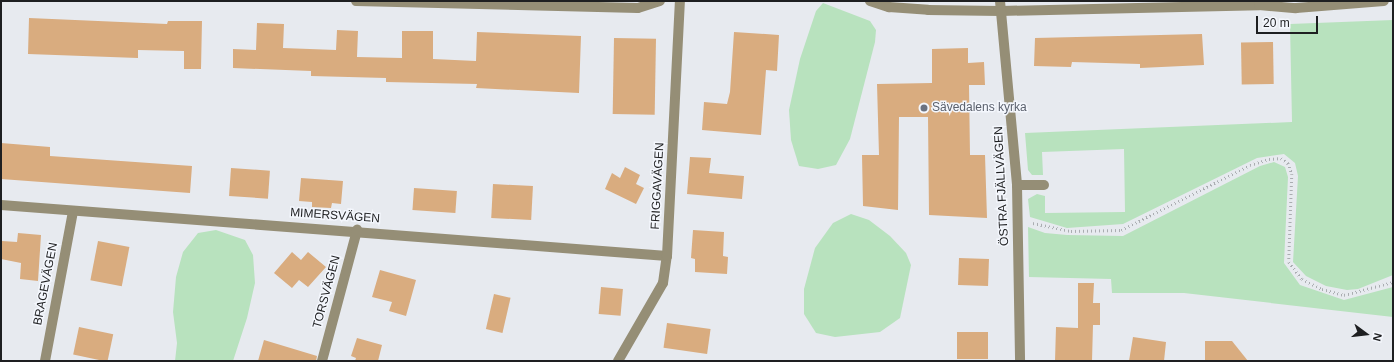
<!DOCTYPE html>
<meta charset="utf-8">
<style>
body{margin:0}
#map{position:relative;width:1394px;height:362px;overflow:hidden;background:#e7eaef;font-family:Helvetica,sans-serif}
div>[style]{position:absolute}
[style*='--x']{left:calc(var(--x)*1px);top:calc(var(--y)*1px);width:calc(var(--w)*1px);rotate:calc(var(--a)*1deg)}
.green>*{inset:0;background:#b8e2be}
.building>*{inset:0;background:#d9ac7f;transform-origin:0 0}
.path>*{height:2.5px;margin-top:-1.25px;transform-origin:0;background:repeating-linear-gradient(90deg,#aaadb1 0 1px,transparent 0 4px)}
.minor>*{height:10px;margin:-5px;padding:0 5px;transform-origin:5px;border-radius:5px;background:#958e76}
.dots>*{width:11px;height:11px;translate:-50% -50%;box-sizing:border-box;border:2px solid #f4f7fd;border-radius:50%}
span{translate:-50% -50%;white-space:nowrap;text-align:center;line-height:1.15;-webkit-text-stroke:3px #f4f7fd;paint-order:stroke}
.worship-label{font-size:12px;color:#5b616d}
.left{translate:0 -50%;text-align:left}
.street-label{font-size:12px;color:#1e1f21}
.frame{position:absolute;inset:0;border:2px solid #1e1f21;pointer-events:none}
.north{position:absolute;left:1346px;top:314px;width:40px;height:40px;-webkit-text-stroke:3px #f4f7fd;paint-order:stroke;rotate:105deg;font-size:11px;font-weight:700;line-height:16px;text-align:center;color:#1e1f21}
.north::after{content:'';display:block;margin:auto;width:14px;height:18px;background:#1e1f21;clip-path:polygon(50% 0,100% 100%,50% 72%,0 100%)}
.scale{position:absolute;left:1256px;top:16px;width:62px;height:18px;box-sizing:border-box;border:2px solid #1e1f21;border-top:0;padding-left:5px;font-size:12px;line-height:14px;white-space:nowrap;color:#1e1f21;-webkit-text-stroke:3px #f4f7fd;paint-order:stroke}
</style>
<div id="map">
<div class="green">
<div style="clip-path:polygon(823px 3px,870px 21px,876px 30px,875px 42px,850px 139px,836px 165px,818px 169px,799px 166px,791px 140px,789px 110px,800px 59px,816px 11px)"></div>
<div style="clip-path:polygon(1393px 20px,1393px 275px,1358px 289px,1347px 290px,1326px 286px,1306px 276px,1293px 262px,1298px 176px,1295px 163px,1284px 154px,1257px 158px,1123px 224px,1067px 228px,1030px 217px,1028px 199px,1037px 194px,1045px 196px,1045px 213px,1125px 212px,1124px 149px,1042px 152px,1043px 175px,1032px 175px,1028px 170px,1025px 133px,1292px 122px,1290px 24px)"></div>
<div style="clip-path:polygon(1274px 162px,1285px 167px,1288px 177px,1284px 263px,1300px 285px,1344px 300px,1393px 287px,1393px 317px,1184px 293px,1112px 293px,1111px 279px,1029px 277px,1028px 227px,1045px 233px,1067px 235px,1123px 236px,1260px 166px)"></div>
<div style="clip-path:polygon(851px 214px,869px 220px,890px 236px,906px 253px,911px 265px,900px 318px,880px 332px,835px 337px,816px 333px,804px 314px,804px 289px,815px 248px,833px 223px)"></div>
<div style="clip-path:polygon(216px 230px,245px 240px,253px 255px,255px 283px,247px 318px,233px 361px,175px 361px,177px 343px,173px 312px,176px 277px,183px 252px,198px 233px)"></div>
</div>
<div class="building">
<div style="clip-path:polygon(29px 18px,167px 24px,168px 21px,202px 21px,201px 69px,184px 69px,184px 51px,138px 50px,138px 58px,28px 54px)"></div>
<div style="clip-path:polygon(257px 23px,284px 24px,283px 48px,336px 50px,337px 30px,358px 31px,357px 57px,402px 58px,402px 31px,433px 31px,433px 59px,476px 61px,477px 32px,581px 36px,579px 93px,476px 88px,477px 84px,386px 82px,386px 78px,311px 76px,311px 71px,233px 68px,233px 49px,256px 50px)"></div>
<div style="clip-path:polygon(734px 32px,779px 35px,777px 71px,766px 70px,761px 135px,702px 130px,704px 102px,727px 104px,730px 92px)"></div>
<div style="clip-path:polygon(1202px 34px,1204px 65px,1140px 68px,1140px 64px,1072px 62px,1071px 67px,1034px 66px,1035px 38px)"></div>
<div style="left:614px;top:38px;width:42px;height:76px;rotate:1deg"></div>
<div style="left:1273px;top:42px;width:42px;height:32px;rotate:89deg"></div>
<div style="clip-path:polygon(968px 48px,968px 63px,984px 62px,985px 85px,969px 85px,970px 155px,985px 155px,987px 218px,929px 215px,928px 117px,899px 117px,898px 210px,863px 206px,862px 155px,879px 155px,877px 84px,932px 83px,932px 49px)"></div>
<div style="clip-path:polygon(1px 143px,50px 147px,50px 156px,192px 166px,190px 193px,1px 179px)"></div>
<div style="clip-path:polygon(690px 157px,711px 158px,709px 173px,744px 176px,742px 199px,687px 194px)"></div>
<div style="clip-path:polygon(625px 167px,640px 175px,636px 184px,644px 188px,636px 204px,605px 189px,612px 173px,620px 178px)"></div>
<div style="left:231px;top:168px;width:39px;height:28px;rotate:4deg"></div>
<div style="clip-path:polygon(301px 178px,343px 181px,341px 204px,332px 203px,331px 208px,312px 207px,312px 202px,299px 201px)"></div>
<div style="left:493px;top:184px;width:40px;height:34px;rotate:3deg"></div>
<div style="left:414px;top:188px;width:43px;height:22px;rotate:4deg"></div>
<div style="clip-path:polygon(693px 230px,724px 232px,723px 256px,728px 257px,727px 274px,695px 272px,695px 259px,691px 258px)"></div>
<div style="clip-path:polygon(18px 233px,41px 235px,38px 281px,20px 279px,21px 263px,1px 259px,2px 241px,17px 242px)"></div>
<div style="left:98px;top:241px;width:32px;height:40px;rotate:11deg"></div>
<div style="clip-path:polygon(292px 252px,301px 260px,308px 252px,326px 267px,308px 287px,299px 280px,292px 288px,274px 273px)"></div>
<div style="left:959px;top:258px;width:30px;height:27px;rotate:2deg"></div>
<div style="clip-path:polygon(380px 270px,416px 280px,406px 316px,389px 311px,392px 302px,372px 297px)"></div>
<div style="clip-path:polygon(1078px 283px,1094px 283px,1093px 303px,1100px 303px,1100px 325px,1093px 325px,1092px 361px,1055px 361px,1056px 327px,1078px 328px)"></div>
<div style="left:601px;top:287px;width:22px;height:27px;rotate:5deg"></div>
<div style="left:494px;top:294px;width:17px;height:36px;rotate:13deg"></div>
<div style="left:667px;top:323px;width:44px;height:25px;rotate:8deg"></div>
<div style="left:79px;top:327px;width:35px;height:28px;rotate:12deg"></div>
<div style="left:957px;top:332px;width:31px;height:27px"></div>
<div style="clip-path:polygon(1133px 337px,1166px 342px,1164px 361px,1129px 361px)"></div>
<div style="clip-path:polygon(357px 338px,382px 345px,378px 361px,355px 361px,356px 358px,351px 356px)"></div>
<div style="clip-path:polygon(264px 340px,317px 356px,316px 361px,258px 361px)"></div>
<div style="clip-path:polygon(1205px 341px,1232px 341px,1248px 361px,1205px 361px)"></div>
</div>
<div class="path">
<div style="--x:1033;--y:223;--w:39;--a:12"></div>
<div style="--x:1071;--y:231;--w:50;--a:-1.1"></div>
<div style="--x:1121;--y:230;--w:144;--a:-26.7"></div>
<div style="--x:1250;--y:165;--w:20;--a:-18"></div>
<div style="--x:1269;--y:159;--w:12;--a:-5"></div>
<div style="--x:1281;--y:158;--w:9;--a:36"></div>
<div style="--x:1288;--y:163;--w:12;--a:70"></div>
<div style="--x:1292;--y:174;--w:88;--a:92"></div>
<div style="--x:1289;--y:262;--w:21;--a:53"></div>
<div style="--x:1302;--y:279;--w:22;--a:27"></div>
<div style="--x:1322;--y:289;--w:23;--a:15"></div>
<div style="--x:1344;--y:295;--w:51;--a:-14.9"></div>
</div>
<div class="minor">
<div style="--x:356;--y:1;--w:282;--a:1.4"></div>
<div style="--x:638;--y:8;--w:23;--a:-18"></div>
<div style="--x:870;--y:1;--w:20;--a:18"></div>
<div style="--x:889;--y:7;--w:39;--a:4"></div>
<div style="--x:928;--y:10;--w:73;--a:0.8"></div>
<div style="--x:1001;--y:11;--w:258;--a:-1.3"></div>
<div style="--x:1259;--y:5;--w:37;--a:5"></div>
<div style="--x:1296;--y:8;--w:88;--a:-4.5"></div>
<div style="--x:1000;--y:1;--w:185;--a:84.7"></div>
<div style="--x:1017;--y:185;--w:176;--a:89"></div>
<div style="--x:1017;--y:185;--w:27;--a:0"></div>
<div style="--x:1;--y:205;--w:668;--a:4.38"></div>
<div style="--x:45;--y:361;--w:152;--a:-79.4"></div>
<div style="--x:322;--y:361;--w:136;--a:-75"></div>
<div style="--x:618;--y:361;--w:90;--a:-60"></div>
<div style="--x:663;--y:283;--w:27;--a:-82"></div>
<div style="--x:667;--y:256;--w:255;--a:-87.1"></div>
</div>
<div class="dots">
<div style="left:924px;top:108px;background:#6b7280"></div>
</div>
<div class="worship-label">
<span class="left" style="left:932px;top:108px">Sävedalens kyrka</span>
</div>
<div class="street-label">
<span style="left:658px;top:186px;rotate:-87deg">FRIGGAVÄGEN</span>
<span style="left:1002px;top:186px;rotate:-93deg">ÖSTRA FJÄLLVÄGEN</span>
<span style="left:335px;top:216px;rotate:4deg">MIMERSVÄGEN</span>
<span style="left:46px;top:284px;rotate:-79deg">BRAGEVÄGEN</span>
<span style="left:327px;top:292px;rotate:-75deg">TORSVÄGEN</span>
</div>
<div class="frame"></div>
<div class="north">N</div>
<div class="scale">20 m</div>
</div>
